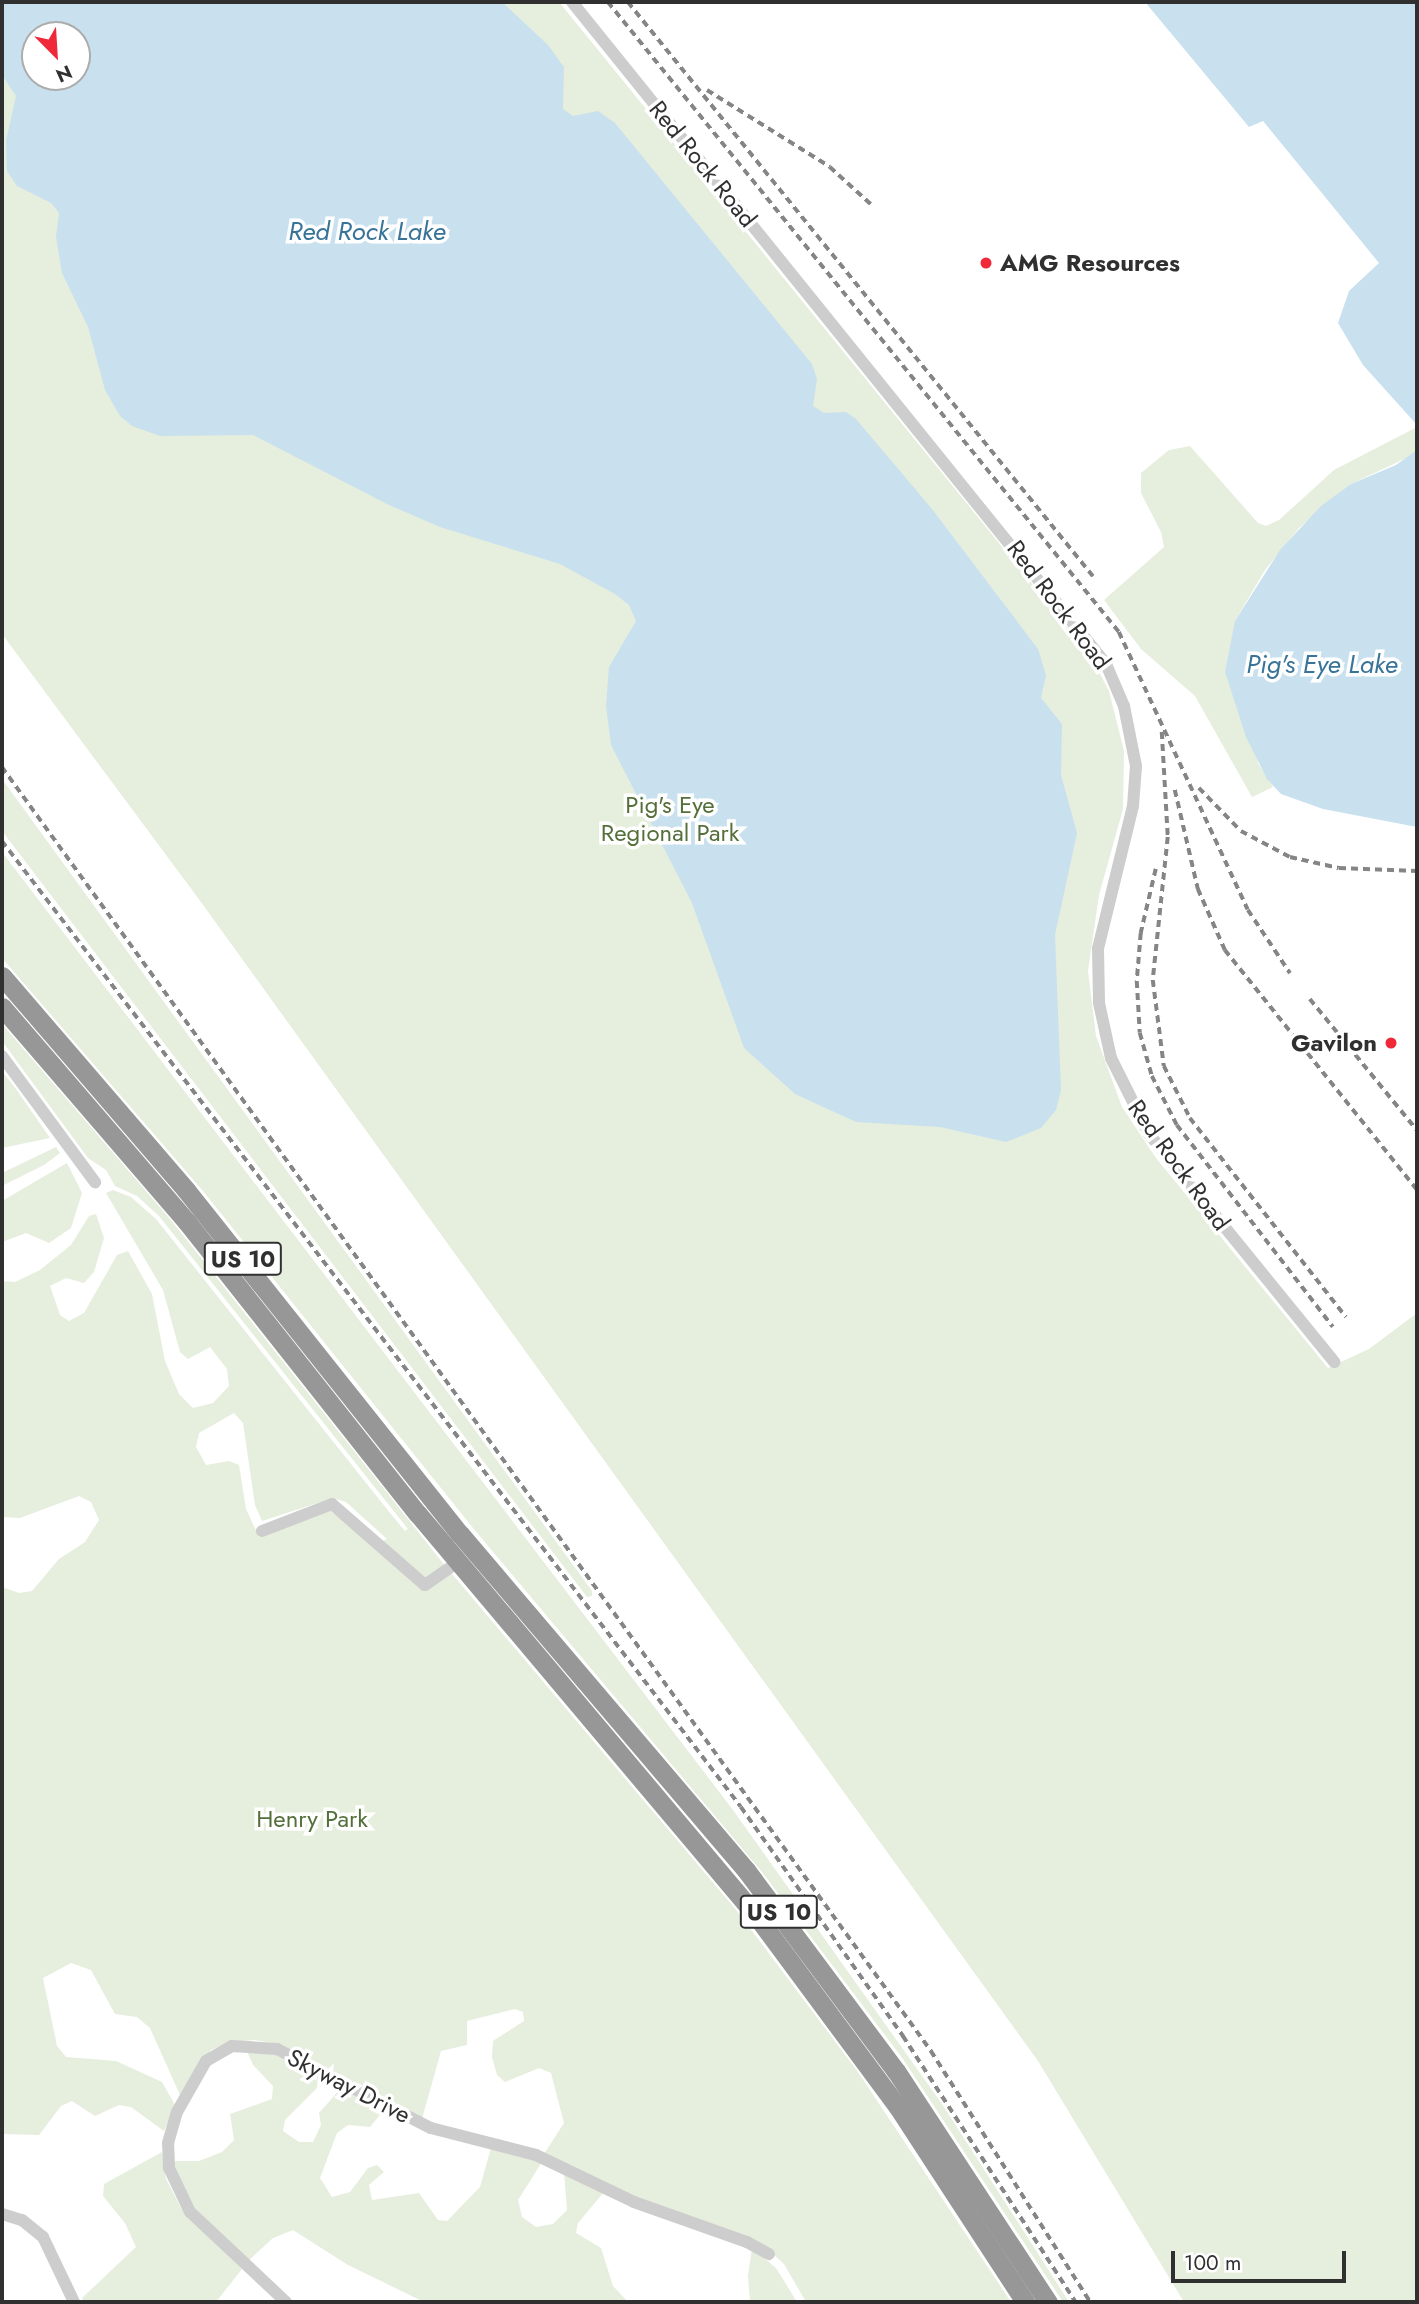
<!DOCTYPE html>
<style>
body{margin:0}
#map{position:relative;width:1419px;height:2304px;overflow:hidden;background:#fff;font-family:Jost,sans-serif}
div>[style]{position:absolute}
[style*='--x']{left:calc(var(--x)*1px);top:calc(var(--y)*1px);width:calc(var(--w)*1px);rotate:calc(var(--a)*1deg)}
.green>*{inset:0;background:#e6eedd}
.water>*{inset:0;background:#c9e0ef}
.minor>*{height:12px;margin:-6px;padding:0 6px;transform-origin:6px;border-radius:6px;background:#cdcdcd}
.highway>*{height:19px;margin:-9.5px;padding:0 9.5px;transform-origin:9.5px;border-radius:9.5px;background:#979797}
.rail>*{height:3.5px;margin-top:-1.75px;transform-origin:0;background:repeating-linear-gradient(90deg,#858585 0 7px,transparent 0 12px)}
.dots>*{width:19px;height:19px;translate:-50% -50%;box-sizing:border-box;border:4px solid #fff;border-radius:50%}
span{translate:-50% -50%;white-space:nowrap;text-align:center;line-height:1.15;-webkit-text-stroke:7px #fff;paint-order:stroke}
.shield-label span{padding:2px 5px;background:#fff;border:2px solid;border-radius:5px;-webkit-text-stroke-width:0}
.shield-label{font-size:23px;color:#303030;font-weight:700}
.street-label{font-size:24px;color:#303030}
.poi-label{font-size:24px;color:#303030;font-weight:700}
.left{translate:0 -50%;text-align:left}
.right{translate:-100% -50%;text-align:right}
.park-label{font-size:24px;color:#546f3a}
.water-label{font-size:26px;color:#387498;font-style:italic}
.frame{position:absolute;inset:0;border:4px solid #303030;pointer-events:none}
.north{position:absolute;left:21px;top:21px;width:70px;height:70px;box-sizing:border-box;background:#fff;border:2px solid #acacac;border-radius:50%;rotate:156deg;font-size:19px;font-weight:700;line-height:28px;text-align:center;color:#303030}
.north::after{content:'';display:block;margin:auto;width:24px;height:32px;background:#f0293a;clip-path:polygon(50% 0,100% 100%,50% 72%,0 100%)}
.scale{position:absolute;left:1171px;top:2251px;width:175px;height:32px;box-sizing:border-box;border:4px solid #303030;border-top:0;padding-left:9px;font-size:21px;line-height:24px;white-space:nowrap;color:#303030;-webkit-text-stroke:5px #fff;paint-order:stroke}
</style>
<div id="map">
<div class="green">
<div style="clip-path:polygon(evenodd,2px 2px,559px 2px,1090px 655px,1109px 691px,1124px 751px,1123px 809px,1099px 895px,1088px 971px,1096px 1036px,1122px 1107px,1156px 1158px,1328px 1368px,1369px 1349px,1417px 1313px,1417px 2302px,1184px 2302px,1038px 2061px,198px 898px,2px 634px,2px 2px,35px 35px,77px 35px,77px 77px,35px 77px,35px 35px)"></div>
<div style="clip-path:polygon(1417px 427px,1415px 454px,1351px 484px,1300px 527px,1265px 570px,1235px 621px,1258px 763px,1273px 787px,1252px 797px,1195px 696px,1141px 649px,1104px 600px,1164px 547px,1161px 532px,1141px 493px,1141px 473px,1169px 450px,1190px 446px,1258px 523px,1266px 526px,1279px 520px,1334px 470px)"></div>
<div style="clip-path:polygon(2px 779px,592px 1591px,592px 1596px,587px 1597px,2px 831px)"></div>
<div style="clip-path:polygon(2px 852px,733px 1810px,942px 2104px,1069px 2302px,1063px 2302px,903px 2059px,762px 1872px,473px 1528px,203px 1191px,2px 958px)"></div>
<div style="clip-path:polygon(evenodd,2px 1024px,170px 1219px,442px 1562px,737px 1911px,858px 2072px,1011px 2302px,806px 2302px,784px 2264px,761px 2243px,619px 2190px,544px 2154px,564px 2123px,551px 2073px,539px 2068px,505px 2082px,497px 2075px,492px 2057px,493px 2041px,524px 2021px,523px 2012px,515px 2009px,467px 2021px,467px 2045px,441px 2051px,422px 2119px,273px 2043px,254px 2040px,231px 2042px,211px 2050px,180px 2095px,150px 2028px,137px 2017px,115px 2014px,91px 1970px,71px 1963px,43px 1978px,57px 2046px,66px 2057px,116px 2061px,162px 2082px,175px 2105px,164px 2131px,131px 2107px,119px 2105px,95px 2116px,72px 2101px,61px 2106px,39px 2135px,2px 2134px,2px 1587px,19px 1593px,32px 1591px,59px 1559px,85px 1542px,99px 1520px,91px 1502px,79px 1496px,20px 1518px,2px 1517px,2px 1281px,15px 1282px,40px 1270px,71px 1245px,89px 1216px,96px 1214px,104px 1238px,94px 1272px,84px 1283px,66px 1278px,50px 1286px,60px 1315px,69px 1321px,84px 1313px,117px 1255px,128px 1251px,152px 1294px,165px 1361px,179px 1394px,193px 1408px,213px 1403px,229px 1386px,227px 1369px,210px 1347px,188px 1359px,180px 1352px,163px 1290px,106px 1193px,113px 1190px,131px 1197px,156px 1219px,390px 1513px,405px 1531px,408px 1529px,159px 1216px,137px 1196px,115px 1186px,106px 1170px,88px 1158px,2px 1041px,2px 1024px,234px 1413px,243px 1423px,255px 1505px,262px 1521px,333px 1498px,346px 1502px,387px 1539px,374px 1545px,329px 1510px,259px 1537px,246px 1509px,239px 1465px,229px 1461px,206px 1465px,196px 1447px,199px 1433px,234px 1413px)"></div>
<div style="clip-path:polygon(2px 1071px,16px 1089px,50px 1138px,2px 1148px)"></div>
<div style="clip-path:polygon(56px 1147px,60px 1153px,44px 1165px,2px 1186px,2px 1173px)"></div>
<div style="clip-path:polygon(67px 1163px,82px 1193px,71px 1228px,49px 1243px,26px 1233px,2px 1242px,2px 1201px)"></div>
<div style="clip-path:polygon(246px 2049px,273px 2053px,326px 2079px,285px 2120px,283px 2131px,299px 2142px,313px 2142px,321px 2125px,319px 2113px,342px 2087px,384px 2110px,370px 2127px,348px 2125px,337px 2133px,320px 2178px,332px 2197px,350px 2192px,368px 2168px,377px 2165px,384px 2172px,369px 2185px,372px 2200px,419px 2193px,438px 2220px,447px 2221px,480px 2187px,491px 2148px,542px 2162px,518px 2200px,522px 2217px,536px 2227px,553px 2224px,567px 2210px,564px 2173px,604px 2192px,578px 2223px,576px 2233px,601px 2248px,613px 2286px,628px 2302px,424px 2302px,348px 2265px,293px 2230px,273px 2238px,247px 2262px,188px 2203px,173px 2161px,199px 2161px,222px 2152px,234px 2140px,230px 2114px,272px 2099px,273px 2086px,253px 2065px)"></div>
<div style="clip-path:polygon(162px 2152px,166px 2179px,181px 2208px,242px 2269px,216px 2302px,84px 2302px,82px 2298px,136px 2247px,125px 2223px,103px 2196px,104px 2184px)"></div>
<div style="clip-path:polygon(752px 2248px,776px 2268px,797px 2302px,750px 2302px,748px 2276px)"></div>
</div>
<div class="water">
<div style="clip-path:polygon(evenodd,2px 2px,502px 2px,548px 45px,564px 67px,563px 109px,573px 116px,598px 111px,615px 123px,812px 364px,817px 379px,813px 406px,824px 413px,846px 412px,856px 419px,932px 509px,1038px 649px,1046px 675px,1041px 698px,1062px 724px,1061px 775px,1077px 833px,1055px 935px,1061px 1090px,1056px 1110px,1041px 1128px,1006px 1142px,940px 1127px,856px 1122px,795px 1094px,744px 1048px,692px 903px,611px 745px,606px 706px,609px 667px,636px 621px,629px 605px,615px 594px,560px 564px,440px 527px,389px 505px,253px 435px,160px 436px,132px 426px,120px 416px,105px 390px,88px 327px,62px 273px,56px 237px,59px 213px,51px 203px,17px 186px,7px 171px,6px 141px,16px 96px,2px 75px,2px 2px,35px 35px,77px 35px,77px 77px,35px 77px,35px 35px)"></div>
<div style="clip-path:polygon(1145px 2px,1417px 2px,1417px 425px,1363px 365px,1338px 323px,1349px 291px,1379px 263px,1263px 121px,1249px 127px)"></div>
<div style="clip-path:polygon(1417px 450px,1417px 827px,1323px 809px,1281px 794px,1267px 779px,1246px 737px,1225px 672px,1235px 621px,1280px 550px,1321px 506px,1351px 484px,1396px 465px)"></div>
</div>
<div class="minor">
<div style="--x:572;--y:2;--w:851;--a:51.11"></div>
<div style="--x:1106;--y:664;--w:46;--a:66.8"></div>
<div style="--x:1124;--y:706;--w:61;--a:78.7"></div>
<div style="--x:1136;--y:766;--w:40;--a:94.3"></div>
<div style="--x:1133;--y:806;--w:147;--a:103.8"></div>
<div style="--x:1098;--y:949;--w:54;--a:88.9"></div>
<div style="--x:1099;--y:1003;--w:56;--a:77.7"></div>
<div style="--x:1111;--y:1058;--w:85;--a:63.4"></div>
<div style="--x:1149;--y:1134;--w:294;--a:50.9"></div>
<div style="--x:2;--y:1056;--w:157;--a:53.6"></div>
<div style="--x:262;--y:1531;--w:75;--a:-21.1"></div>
<div style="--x:332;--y:1504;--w:123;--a:41.1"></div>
<div style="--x:425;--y:1585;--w:40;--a:-34.9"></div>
<div style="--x:2;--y:2214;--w:21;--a:17"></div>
<div style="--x:22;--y:2220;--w:27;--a:39"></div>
<div style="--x:43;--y:2237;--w:72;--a:64.5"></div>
<div style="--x:286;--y:2302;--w:132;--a:-136.8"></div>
<div style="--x:190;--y:2212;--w:49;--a:-115.5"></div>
<div style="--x:169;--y:2168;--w:25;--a:-92"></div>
<div style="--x:168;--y:2143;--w:32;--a:-74"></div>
<div style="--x:177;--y:2112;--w:59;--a:-60.4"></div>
<div style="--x:206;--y:2061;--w:30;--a:-30"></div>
<div style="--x:232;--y:2046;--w:45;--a:3.8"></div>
<div style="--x:277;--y:2049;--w:173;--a:27.2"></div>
<div style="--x:431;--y:2128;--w:108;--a:14.4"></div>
<div style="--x:536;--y:2155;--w:109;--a:25.6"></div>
<div style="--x:634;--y:2202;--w:120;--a:19.5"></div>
<div style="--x:747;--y:2242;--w:25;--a:29"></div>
</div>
<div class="highway">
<div style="--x:2;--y:976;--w:282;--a:49.3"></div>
<div style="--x:186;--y:1190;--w:440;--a:51.5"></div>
<div style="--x:460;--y:1534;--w:441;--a:49.6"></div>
<div style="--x:746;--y:1870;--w:251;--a:53.3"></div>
<div style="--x:896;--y:2071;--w:277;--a:56.7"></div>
<div style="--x:2;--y:1007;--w:284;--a:49.3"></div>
<div style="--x:187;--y:1222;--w:372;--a:51.7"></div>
<div style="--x:418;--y:1514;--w:528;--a:49.92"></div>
<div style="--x:758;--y:1918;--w:235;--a:53.5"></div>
<div style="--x:898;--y:2107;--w:233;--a:56.9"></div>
</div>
<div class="rail">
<div style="--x:608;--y:2;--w:811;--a:50.95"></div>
<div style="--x:1119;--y:632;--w:306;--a:65.1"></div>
<div style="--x:1248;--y:910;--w:76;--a:56.3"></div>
<div style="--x:628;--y:2;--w:739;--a:50.99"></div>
<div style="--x:707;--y:90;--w:145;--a:32"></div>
<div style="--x:830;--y:167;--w:58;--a:42.2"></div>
<div style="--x:1162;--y:732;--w:105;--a:86.7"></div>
<div style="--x:1168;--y:837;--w:144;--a:96"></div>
<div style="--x:1153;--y:980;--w:87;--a:82.7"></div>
<div style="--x:1164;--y:1066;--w:58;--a:63.4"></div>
<div style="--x:1190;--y:1118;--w:253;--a:51.9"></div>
<div style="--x:2;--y:767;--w:1585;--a:54.11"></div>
<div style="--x:931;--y:2051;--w:297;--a:57.6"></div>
<div style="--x:1199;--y:788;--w:60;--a:45.7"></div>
<div style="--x:1241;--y:831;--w:55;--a:28"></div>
<div style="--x:1290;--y:857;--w:50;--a:12.7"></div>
<div style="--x:1339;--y:868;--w:78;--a:2.2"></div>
<div style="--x:1175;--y:790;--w:102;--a:76.9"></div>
<div style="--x:1198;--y:889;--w:67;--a:66.1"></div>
<div style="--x:1225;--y:950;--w:307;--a:51.3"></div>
<div style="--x:2;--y:841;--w:1216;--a:52.58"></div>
<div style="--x:741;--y:1807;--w:281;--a:54.7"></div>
<div style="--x:903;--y:2036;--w:317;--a:57"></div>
<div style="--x:1156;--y:869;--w:66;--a:103.2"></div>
<div style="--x:1141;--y:933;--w:48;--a:94.8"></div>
<div style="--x:1137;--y:981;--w:52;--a:86.7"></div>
<div style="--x:1140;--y:1033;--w:45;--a:74.4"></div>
<div style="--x:1152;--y:1076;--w:55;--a:63"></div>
<div style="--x:1177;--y:1125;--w:255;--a:52.3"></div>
<div style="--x:1310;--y:999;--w:169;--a:50.8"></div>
</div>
<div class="dots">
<div style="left:986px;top:263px;background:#f0293a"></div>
<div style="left:1391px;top:1043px;background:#f0293a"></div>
</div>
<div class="shield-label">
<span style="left:243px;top:1259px">US 10</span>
<span style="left:779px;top:1912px">US 10</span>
</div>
<div class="street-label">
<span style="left:703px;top:164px;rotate:51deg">Red Rock Road</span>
<span style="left:1059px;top:605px;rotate:53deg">Red Rock Road</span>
<span style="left:1179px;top:1165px;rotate:54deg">Red Rock Road</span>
<span style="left:349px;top:2086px;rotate:27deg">Skyway Drive</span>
</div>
<div class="poi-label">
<span class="left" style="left:1000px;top:263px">AMG Resources</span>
<span class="right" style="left:1377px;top:1043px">Gavilon</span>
</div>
<div class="park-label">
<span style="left:670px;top:819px">Pig's Eye<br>Regional Park</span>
<span style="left:312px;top:1819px">Henry Park</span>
</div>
<div class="water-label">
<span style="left:367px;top:232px">Red Rock Lake</span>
<span style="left:1322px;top:665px">Pig's Eye Lake</span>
</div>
<div class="frame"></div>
<div class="north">N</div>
<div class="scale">100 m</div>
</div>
